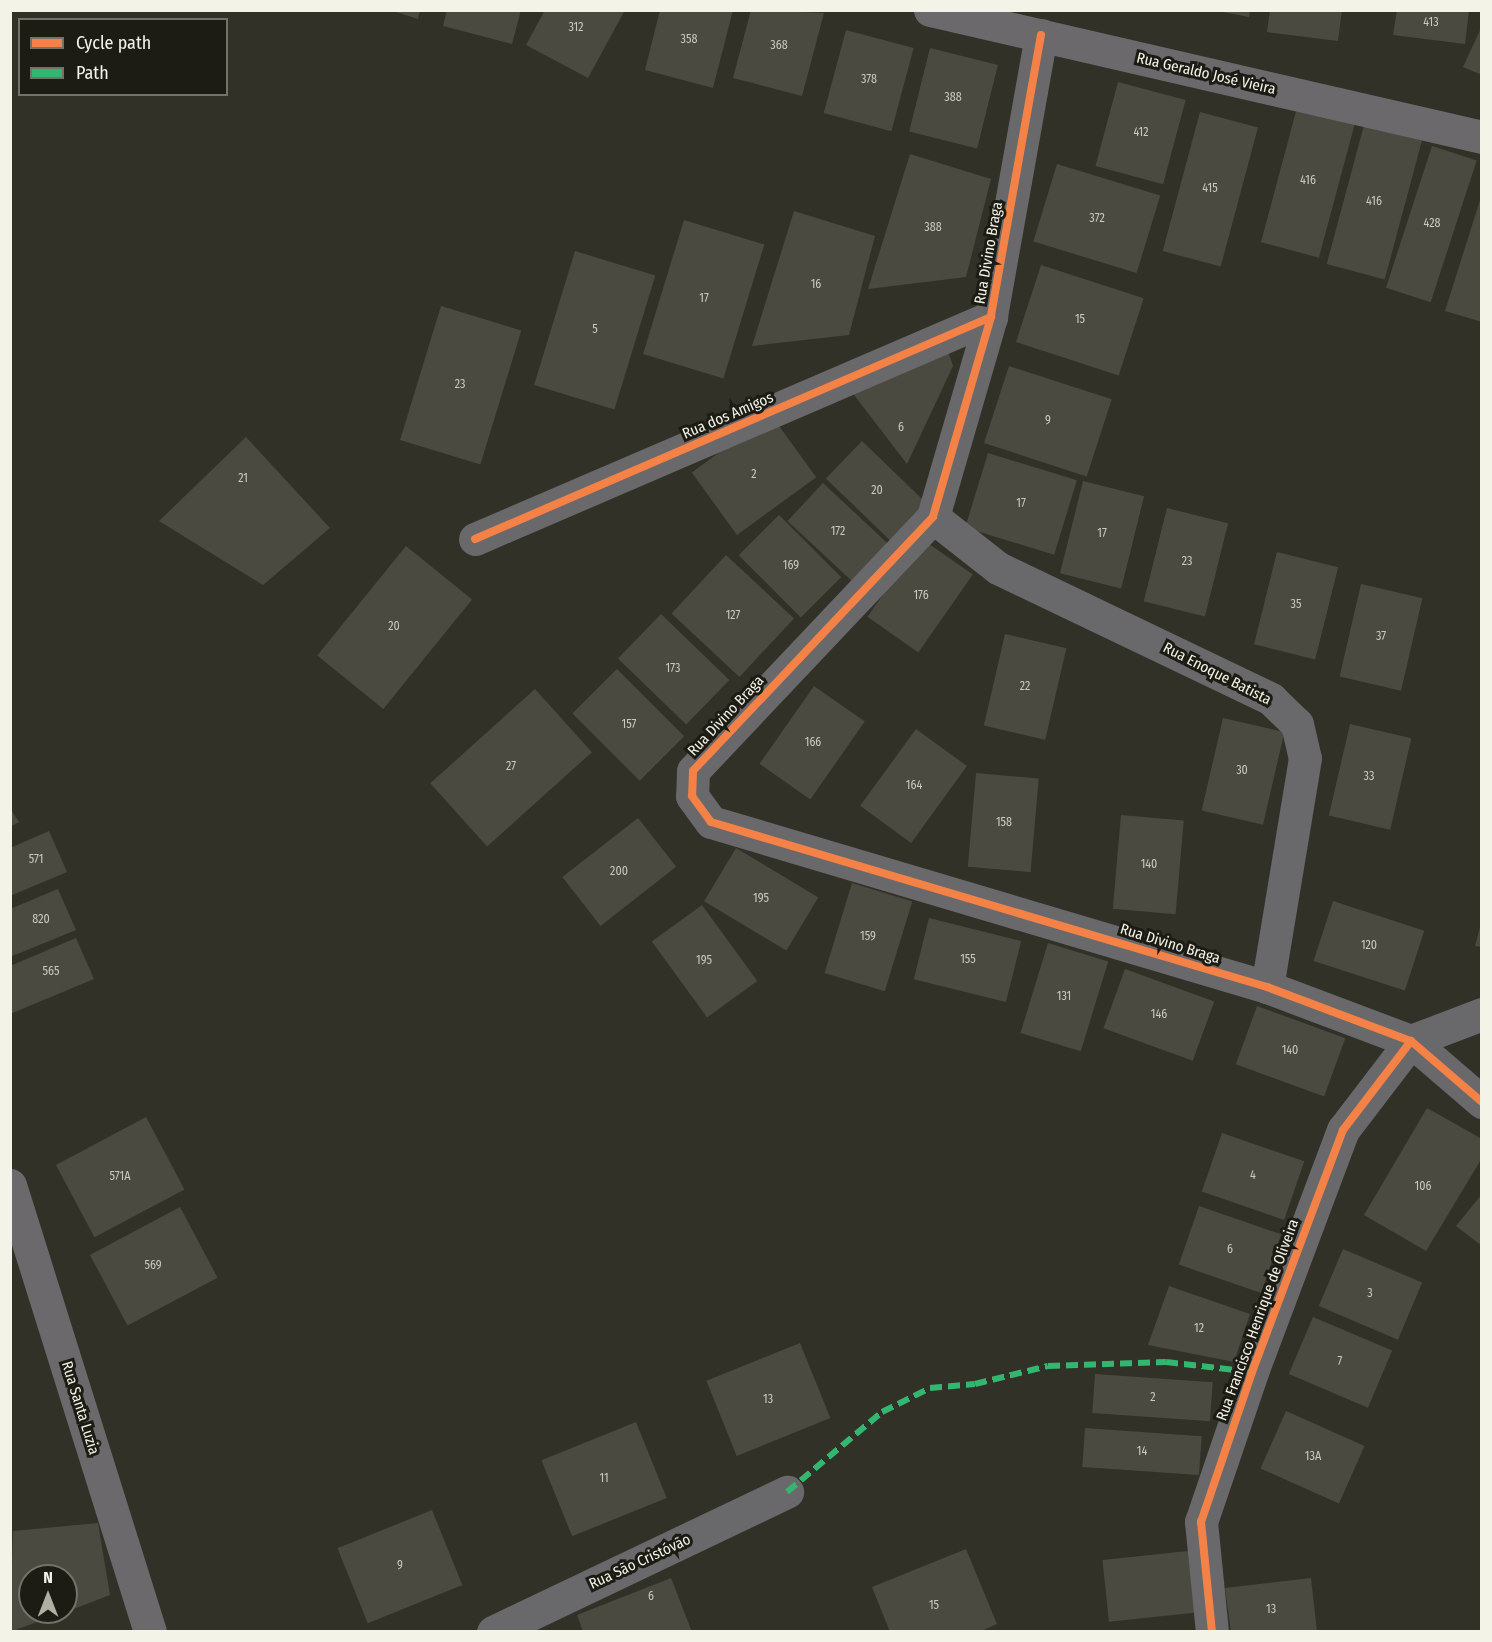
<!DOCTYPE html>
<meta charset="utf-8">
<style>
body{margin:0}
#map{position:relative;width:1492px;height:1642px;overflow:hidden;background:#313127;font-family:"Fira Sans Condensed",sans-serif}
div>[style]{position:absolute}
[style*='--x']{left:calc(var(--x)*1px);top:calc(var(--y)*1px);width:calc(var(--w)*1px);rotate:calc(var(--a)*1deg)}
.building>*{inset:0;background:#4a4a41;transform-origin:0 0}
.street>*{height:33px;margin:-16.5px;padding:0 16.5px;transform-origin:16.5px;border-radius:16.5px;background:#69686b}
.secondary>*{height:33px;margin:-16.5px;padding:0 16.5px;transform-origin:16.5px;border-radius:16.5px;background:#6c696d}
.quiet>*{height:6px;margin-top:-3px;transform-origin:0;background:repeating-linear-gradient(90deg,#33b770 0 12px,transparent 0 18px)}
.cycleway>*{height:8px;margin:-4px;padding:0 4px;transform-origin:4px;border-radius:4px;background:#f48246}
span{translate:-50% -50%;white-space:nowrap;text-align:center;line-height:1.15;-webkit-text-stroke:6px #1c1c14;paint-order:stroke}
.number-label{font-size:12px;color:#c9c9be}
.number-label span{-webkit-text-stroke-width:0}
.street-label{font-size:15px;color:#f3f3e8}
.frame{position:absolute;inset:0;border:12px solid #f3f3e8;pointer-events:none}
.legend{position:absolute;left:18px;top:18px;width:210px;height:78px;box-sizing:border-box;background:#1c1c14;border:2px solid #727269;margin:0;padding:8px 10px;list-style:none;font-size:18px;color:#f3f3e8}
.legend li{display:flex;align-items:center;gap:12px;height:30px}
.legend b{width:30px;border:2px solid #727269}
.north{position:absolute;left:18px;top:1564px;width:60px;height:60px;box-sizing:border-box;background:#1c1c14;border:2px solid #727269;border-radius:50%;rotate:0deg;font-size:16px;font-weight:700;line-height:24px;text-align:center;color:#f3f3e8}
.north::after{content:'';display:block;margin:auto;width:21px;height:27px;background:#afafa4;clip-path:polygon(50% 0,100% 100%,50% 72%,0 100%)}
</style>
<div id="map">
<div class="building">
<div style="clip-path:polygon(390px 10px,420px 10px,418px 19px)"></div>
<div style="clip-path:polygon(447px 10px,521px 10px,512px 44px,443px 26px)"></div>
<div style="clip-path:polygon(545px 10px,625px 10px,588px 78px,526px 45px)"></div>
<div style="clip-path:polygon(660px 10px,733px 10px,713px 88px,645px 70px)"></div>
<div style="clip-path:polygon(751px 10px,824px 13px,802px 96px,733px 78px)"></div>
<div style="clip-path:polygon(1212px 10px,1250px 10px,1249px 17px)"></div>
<div style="clip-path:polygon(1270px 10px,1342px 10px,1338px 41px,1267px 32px)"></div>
<div style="clip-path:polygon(1397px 10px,1469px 10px,1465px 44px,1393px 35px)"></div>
<div style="clip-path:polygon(1482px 26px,1482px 75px,1463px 67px)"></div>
<div style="left:846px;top:30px;width:70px;height:86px;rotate:15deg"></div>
<div style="left:930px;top:48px;width:70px;height:86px;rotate:14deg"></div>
<div style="left:1118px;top:82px;width:70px;height:87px;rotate:15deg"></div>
<div style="left:1298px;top:104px;width:60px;height:143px;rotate:15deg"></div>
<div style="left:1200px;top:112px;width:60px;height:144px;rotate:15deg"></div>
<div style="left:1364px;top:125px;width:60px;height:144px;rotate:15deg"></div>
<div style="left:1432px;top:146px;width:47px;height:149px;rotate:18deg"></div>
<div style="clip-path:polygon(910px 154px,991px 179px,966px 277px,868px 289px)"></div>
<div style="left:1057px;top:164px;width:108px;height:81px;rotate:17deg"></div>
<div style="clip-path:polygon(1481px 197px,1482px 197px,1482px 322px,1445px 311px)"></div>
<div style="clip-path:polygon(794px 211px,875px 236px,849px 335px,752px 346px)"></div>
<div style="left:684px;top:220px;width:84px;height:140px;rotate:17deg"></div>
<div style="left:575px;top:251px;width:84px;height:140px;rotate:17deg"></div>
<div style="left:1041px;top:265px;width:108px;height:81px;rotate:18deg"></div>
<div style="left:441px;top:306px;width:84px;height:140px;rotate:17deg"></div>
<div style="clip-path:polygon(946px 345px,953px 366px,907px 464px,851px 391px)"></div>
<div style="left:1009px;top:366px;width:108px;height:81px;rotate:18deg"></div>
<div style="left:771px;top:415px;width:77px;height:98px;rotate:54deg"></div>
<div style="clip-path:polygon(246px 437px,330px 528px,263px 585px,159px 521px)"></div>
<div style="left:862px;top:441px;width:90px;height:52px;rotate:44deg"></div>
<div style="left:988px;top:453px;width:93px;height:78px;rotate:17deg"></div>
<div style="left:1083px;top:481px;width:63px;height:95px;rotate:14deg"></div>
<div style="left:823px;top:483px;width:89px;height:52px;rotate:43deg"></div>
<div style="left:1167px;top:508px;width:63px;height:96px;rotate:14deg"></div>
<div style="left:779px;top:515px;width:88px;height:57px;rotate:45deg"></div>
<div style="left:922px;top:539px;width:62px;height:95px;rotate:35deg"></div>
<div style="left:406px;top:546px;width:85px;height:141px;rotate:39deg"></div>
<div style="left:1277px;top:552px;width:63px;height:95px;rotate:14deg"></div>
<div style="left:726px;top:555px;width:93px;height:80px;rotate:43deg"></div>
<div style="left:1361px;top:584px;width:63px;height:95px;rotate:13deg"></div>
<div style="left:661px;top:614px;width:95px;height:62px;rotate:44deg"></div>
<div style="left:1005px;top:634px;width:63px;height:94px;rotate:13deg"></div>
<div style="left:617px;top:669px;width:95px;height:63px;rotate:45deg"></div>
<div style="left:814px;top:686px;width:62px;height:95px;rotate:35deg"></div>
<div style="left:535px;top:689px;width:85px;height:141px;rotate:48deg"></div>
<div style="left:1223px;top:718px;width:63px;height:95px;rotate:13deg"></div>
<div style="left:1350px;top:724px;width:63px;height:94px;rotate:13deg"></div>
<div style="left:916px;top:729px;width:63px;height:95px;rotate:36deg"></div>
<div style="left:976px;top:773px;width:63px;height:94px;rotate:5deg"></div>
<div style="clip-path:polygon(10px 808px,19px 822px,10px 827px)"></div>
<div style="left:1121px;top:815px;width:63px;height:94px;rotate:5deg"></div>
<div style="left:638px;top:818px;width:62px;height:96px;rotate:52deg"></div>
<div style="clip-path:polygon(49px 831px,67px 872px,10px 896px,10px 848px)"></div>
<div style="left:736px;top:848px;width:96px;height:62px;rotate:31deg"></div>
<div style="left:852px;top:883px;width:63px;height:94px;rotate:17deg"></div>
<div style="clip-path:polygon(58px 889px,76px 930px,10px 957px,10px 909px)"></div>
<div style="left:1333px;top:901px;width:96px;height:63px;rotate:18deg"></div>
<div style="left:702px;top:905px;width:94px;height:62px;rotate:54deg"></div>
<div style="left:929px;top:918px;width:95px;height:63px;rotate:14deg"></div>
<div style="clip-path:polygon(1482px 920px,1482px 947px,1475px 946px)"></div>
<div style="clip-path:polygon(76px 938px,94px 979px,10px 1014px,10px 966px)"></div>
<div style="left:1048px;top:943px;width:63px;height:94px;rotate:17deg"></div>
<div style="left:1125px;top:969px;width:95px;height:63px;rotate:20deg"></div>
<div style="left:1257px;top:1006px;width:94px;height:62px;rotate:20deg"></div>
<div style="clip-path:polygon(1427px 1108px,1482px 1139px,1482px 1158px,1426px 1251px,1364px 1215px)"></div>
<div style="left:146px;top:1117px;width:82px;height:102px;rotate:62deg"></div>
<div style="left:1222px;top:1133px;width:87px;height:62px;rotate:19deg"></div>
<div style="clip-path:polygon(1482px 1194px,1482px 1246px,1456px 1226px)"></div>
<div style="left:1199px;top:1206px;width:87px;height:62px;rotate:19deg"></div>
<div style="left:180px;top:1207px;width:80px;height:102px;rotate:62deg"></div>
<div style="left:1343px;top:1249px;width:86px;height:62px;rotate:23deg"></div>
<div style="clip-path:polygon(1169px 1286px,1250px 1314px,1234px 1362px,1148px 1345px)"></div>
<div style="left:1313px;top:1317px;width:86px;height:62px;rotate:23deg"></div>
<div style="left:800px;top:1343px;width:81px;height:101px;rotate:68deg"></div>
<div style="left:1095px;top:1374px;width:118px;height:39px;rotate:4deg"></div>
<div style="left:1286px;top:1411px;width:86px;height:63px;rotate:24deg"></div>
<div style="left:636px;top:1422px;width:82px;height:102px;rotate:68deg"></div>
<div style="left:1085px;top:1428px;width:117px;height:39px;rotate:4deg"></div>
<div style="left:432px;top:1510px;width:81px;height:102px;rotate:68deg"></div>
<div style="clip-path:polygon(98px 1523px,110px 1595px,66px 1612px,66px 1576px,30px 1576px,30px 1612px,64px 1612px,10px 1632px,13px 1531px)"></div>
<div style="clip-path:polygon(966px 1549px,997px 1624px,979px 1632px,890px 1632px,872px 1587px)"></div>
<div style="left:1188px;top:1551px;width:62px;height:86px;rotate:84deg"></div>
<div style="clip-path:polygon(671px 1578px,692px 1632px,583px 1632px,577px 1615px)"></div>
<div style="clip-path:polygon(1311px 1578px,1317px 1632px,1231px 1632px,1225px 1588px)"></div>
</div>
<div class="street">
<div style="--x:1041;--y:35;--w:286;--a:100.1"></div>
<div style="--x:991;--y:317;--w:208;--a:106.2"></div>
<div style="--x:933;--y:517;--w:349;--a:133.4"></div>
<div style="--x:693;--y:771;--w:25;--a:92"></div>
<div style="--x:692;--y:796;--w:32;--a:54"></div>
<div style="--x:711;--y:822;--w:580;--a:16.53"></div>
<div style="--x:1267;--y:987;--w:154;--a:20.6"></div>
<div style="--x:1411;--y:1041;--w:94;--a:40.7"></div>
<div style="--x:933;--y:517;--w:83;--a:38.1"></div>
<div style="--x:998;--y:568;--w:303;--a:25.6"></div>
<div style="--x:1271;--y:699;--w:36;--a:44"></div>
<div style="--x:1297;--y:724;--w:35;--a:77"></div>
<div style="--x:1305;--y:758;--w:232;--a:99.4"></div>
<div style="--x:475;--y:539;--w:562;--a:-23.28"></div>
<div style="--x:1411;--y:1041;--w:76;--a:-20.8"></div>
<div style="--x:493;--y:1632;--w:326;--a:-25.5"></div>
<div style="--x:1212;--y:1632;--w:111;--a:-95.7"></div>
<div style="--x:1201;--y:1522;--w:158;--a:-71.2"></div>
<div style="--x:1252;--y:1372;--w:259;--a:-69.4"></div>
<div style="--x:1343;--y:1130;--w:112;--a:-52.6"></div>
</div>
<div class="secondary">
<div style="--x:930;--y:10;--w:566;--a:12.96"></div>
<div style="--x:10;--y:1185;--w:468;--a:72.6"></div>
</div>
<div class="quiet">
<div style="--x:787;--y:1492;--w:124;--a:-40.1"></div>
<div style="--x:882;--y:1412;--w:54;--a:-26.6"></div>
<div style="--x:930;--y:1388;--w:45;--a:-5.1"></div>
<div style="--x:975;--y:1384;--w:75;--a:-13.9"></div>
<div style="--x:1048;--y:1366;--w:118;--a:-1.9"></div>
<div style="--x:1166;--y:1362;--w:87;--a:6.6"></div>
</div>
<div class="cycleway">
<div style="--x:1041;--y:35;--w:286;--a:100.1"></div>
<div style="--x:991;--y:317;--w:208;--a:106.2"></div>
<div style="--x:933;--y:517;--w:349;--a:133.4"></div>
<div style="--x:693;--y:771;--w:25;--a:92"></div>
<div style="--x:692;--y:796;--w:32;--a:54"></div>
<div style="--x:711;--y:822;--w:580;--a:16.53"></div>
<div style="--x:1267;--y:987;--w:154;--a:20.6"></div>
<div style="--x:1411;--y:1041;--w:94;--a:40.7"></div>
<div style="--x:475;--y:539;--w:562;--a:-23.28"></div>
<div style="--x:1212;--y:1632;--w:111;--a:-95.7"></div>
<div style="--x:1201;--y:1522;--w:158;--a:-71.2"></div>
<div style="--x:1252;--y:1372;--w:259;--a:-69.4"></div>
<div style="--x:1343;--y:1130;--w:112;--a:-52.6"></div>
</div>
<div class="number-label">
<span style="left:1431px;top:23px">413</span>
<span style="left:576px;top:28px">312</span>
<span style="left:689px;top:40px">358</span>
<span style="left:779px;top:46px">368</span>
<span style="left:869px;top:80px">378</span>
<span style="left:953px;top:98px">388</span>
<span style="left:1141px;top:133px">412</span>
<span style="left:1308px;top:181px">416</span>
<span style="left:1210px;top:189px">415</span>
<span style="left:1374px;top:202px">416</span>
<span style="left:1097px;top:219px">372</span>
<span style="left:1432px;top:224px">428</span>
<span style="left:933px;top:228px">388</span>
<span style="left:816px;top:285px">16</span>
<span style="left:704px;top:299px">17</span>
<span style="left:1080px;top:320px">15</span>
<span style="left:595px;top:330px">5</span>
<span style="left:460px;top:385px">23</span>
<span style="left:1048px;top:421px">9</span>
<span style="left:901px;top:428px">6</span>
<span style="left:754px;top:475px">2</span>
<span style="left:243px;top:479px">21</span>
<span style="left:877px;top:491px">20</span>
<span style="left:1021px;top:504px">17</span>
<span style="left:838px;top:532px">172</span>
<span style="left:1102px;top:534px">17</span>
<span style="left:1187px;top:562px">23</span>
<span style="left:791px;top:566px">169</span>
<span style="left:921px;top:596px">176</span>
<span style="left:1296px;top:605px">35</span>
<span style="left:733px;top:616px">127</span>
<span style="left:394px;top:627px">20</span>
<span style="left:1381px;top:637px">37</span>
<span style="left:673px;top:669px">173</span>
<span style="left:1025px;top:687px">22</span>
<span style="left:629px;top:725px">157</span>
<span style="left:813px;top:743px">166</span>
<span style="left:511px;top:767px">27</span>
<span style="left:1242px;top:771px">30</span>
<span style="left:1369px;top:777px">33</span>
<span style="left:914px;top:786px">164</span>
<span style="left:1004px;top:823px">158</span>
<span style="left:36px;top:860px">571</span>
<span style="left:1149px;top:865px">140</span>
<span style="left:619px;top:872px">200</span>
<span style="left:761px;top:899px">195</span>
<span style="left:41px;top:920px">820</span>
<span style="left:868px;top:937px">159</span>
<span style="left:1369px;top:946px">120</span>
<span style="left:968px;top:960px">155</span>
<span style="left:704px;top:961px">195</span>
<span style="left:51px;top:972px">565</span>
<span style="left:1064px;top:997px">131</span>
<span style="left:1159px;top:1015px">146</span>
<span style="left:1290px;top:1051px">140</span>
<span style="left:1253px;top:1176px">4</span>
<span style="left:120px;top:1177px">571A</span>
<span style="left:1423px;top:1187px">106</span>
<span style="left:1230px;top:1250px">6</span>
<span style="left:153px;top:1266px">569</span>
<span style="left:1370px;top:1294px">3</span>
<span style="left:1199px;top:1329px">12</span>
<span style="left:1340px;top:1362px">7</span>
<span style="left:1153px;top:1398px">2</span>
<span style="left:768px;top:1400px">13</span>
<span style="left:1142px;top:1452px">14</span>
<span style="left:1313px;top:1457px">13A</span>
<span style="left:604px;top:1479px">11</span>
<span style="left:400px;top:1566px">9</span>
<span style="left:651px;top:1597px">6</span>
<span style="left:934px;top:1606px">15</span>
<span style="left:1271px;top:1610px">13</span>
</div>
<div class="street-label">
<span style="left:1206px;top:74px;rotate:13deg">Rua Geraldo José Vieira</span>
<span style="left:989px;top:253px;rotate:-80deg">Rua Divino Braga</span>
<span style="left:728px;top:416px;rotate:-23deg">Rua dos Amigos</span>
<span style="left:1217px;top:674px;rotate:27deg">Rua Enoque Batista</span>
<span style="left:726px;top:716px;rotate:-47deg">Rua Divino Braga</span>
<span style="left:1170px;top:944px;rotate:17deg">Rua Divino Braga</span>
<span style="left:1258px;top:1320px;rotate:-70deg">Rua Francisco Henrique de Oliveira</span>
<span style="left:80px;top:1408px;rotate:73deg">Rua Santa Luzia</span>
<span style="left:640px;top:1562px;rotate:-25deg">Rua São Cristóvão</span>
</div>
<div class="frame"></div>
<ul class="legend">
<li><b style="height:8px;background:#f48246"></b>Cycle path</li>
<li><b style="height:8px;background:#33b770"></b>Path</li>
</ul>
<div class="north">N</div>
</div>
